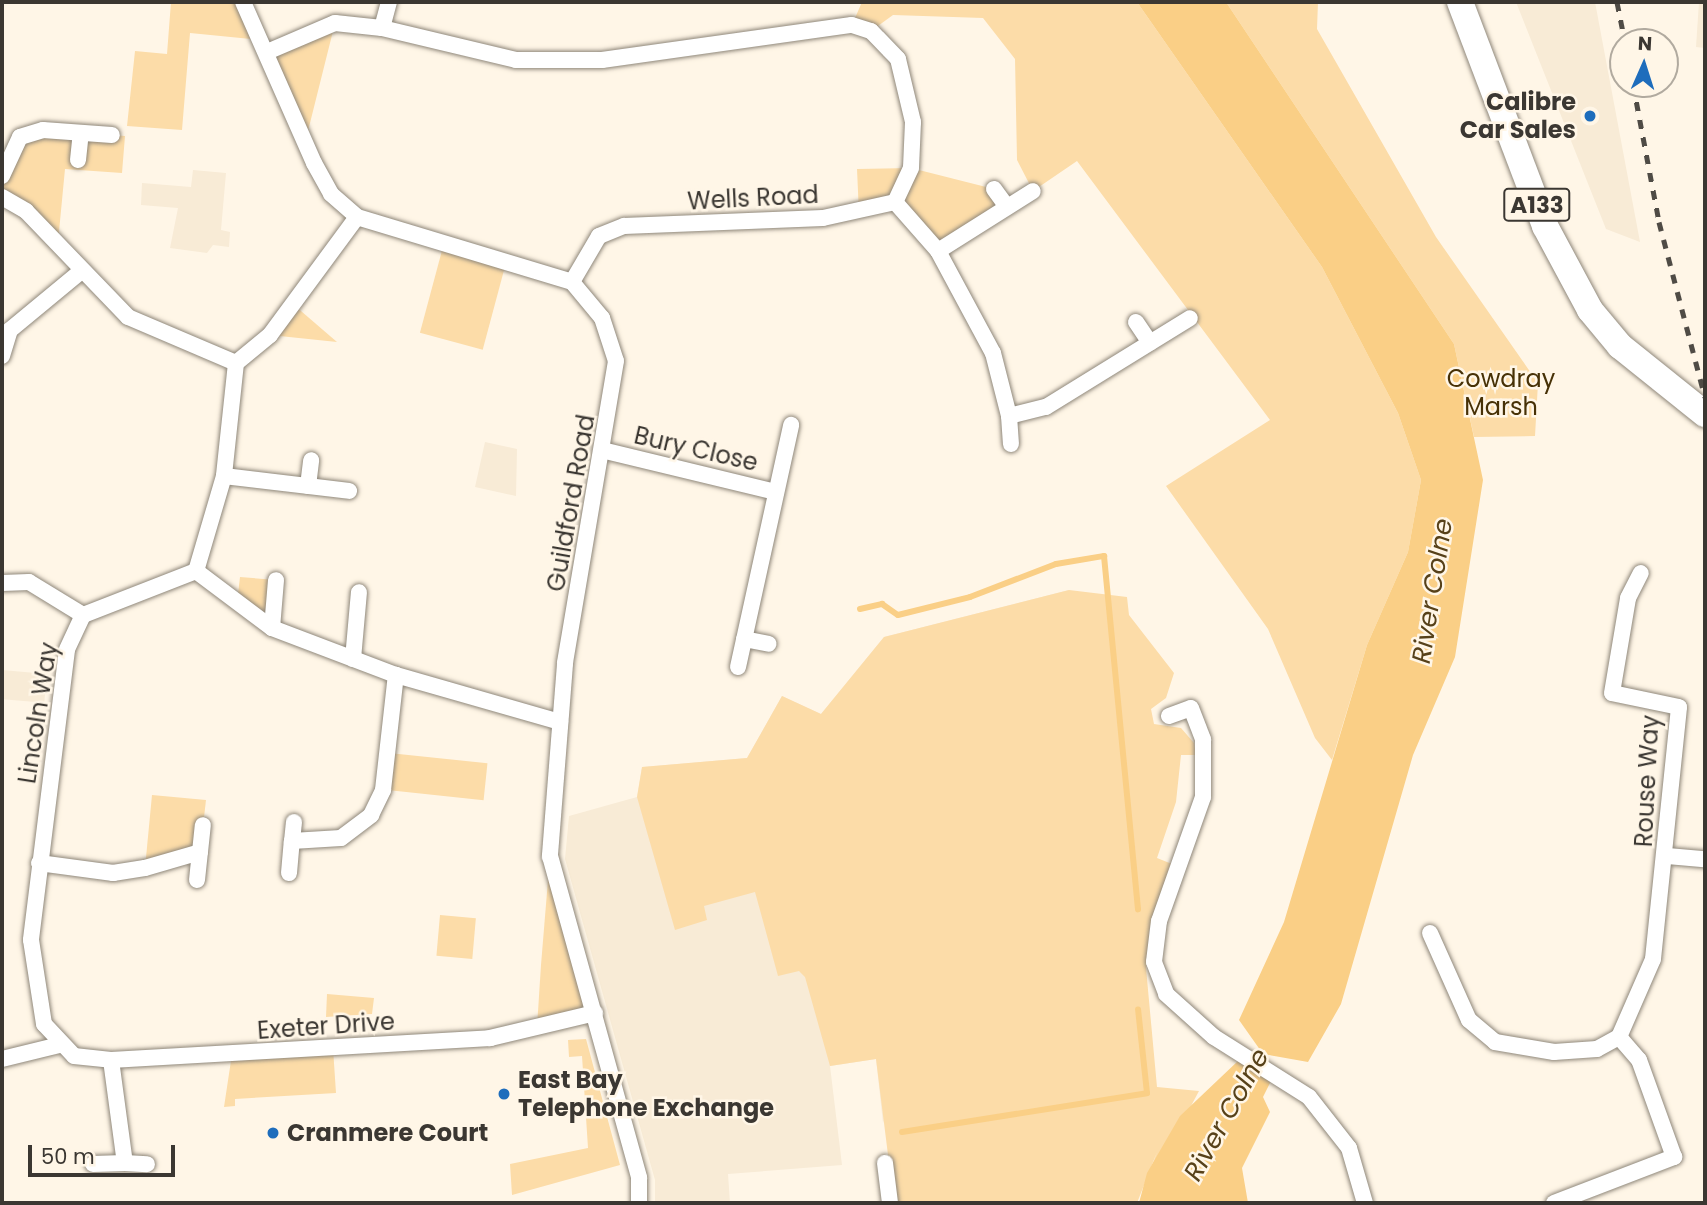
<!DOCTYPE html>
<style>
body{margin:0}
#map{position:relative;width:1707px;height:1205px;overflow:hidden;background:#fff6e7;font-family:Poppins,sans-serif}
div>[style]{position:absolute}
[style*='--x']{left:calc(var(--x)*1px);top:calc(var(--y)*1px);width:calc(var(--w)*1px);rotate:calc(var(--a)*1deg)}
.built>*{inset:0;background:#f8ebd6;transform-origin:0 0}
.green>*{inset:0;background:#fcdca8;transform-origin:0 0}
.water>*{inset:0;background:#facf86}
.stream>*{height:6px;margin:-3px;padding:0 3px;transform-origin:3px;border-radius:3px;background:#facf86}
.roads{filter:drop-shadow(0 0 2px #8f877a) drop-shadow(0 0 2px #8f877a)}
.minor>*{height:16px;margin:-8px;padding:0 8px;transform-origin:8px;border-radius:8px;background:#fff}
.primary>*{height:26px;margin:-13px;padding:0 13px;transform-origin:13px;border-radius:13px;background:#fff}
.rail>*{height:5px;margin-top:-2.5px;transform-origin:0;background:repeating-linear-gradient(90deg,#4f4b45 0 9px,transparent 0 18px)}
.dots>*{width:19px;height:19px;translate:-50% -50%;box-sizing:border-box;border:4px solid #fff6e7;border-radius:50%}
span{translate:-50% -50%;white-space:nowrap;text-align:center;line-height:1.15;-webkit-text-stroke:5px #fff6e7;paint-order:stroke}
.shield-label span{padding:2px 5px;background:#fff6e7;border:2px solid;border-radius:5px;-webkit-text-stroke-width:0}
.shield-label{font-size:23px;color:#3b3732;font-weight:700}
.poi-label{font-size:24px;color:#3b3732;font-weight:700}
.right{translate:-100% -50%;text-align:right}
.left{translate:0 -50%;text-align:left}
.street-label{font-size:24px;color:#3b3732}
.park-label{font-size:24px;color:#473106}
.water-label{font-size:26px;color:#574119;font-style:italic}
.frame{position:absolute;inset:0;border:4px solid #3b3732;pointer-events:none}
.north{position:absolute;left:1609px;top:28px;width:70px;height:70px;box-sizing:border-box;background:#fff6e7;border:2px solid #b1aa9f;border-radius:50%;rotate:3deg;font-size:19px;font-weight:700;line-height:28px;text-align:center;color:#3b3732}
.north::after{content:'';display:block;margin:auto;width:24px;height:32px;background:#1e6dbc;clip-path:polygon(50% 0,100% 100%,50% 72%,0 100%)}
.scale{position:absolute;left:28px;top:1145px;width:147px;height:32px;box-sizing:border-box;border:4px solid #3b3732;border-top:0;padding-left:9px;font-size:21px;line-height:24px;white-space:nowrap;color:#3b3732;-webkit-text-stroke:5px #fff6e7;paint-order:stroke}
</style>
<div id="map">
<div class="built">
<div style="clip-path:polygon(1516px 2px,1595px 2px,1640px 242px,1606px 229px)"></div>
<div style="clip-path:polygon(1699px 2px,1705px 2px,1705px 48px,1696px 47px)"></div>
<div style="clip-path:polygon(193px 170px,226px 173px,221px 230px,230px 232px,229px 247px,213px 245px,207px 253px,170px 248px,178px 208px,141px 205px,142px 183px,191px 187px)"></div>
<div style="clip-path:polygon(485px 442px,517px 449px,516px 496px,475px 487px)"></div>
<div style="clip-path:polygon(1069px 590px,883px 1123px,876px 1059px,830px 1066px,842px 1165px,728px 1174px,730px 1203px,655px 1203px,655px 1180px,565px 859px,569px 816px,637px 797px,642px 767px,747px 758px,782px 696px,821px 714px,884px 637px)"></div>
<div style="left:2px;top:670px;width:45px;height:29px;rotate:5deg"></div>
</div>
<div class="green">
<div style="clip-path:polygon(171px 2px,243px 2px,261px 40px,190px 33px,182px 130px,127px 126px,135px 51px,167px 54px)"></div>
<div style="clip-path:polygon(862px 2px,1137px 2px,1322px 267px,1398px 413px,1421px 480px,1408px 552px,1367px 645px,1332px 760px,1315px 738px,1268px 629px,1166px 486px,1270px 420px,1077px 161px,1033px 191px,1017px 160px,1015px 59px,983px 18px,893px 15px,871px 31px,852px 25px)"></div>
<div style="clip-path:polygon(1226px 2px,1318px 2px,1317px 29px,1436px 237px,1538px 383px,1535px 436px,1474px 437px,1454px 344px)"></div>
<div style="clip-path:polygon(335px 23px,305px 143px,267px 52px)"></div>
<div style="clip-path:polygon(43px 130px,125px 136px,122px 173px,65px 169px,58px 242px,2px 197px,2px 176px,20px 137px)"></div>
<div style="clip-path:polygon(911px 168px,994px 189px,1007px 207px,938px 251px,895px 202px,859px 214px,857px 169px)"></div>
<div style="left:444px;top:243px;width:65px;height:93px;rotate:15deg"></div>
<div style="clip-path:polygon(294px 305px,337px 342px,270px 335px)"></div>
<div style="clip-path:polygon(240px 577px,276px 580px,272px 628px,237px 603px)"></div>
<div style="clip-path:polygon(1069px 590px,1127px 597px,1129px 615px,1174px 673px,1166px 698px,1151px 709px,1154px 724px,1181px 728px,1194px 743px,1196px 755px,1181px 755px,1176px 802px,1157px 858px,1172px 864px,1150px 927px,1146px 968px,1157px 1087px,1199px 1091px,1139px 1203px,1157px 1152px,1137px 1203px,894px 1203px,876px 1059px,830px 1066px,805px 977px,799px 971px,778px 976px,755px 892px,704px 906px,707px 920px,675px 930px,637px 797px,642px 767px,747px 758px,782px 696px,821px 714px,884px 637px)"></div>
<div style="left:389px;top:753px;width:99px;height:37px;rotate:6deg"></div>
<div style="clip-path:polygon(152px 795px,206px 800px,200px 852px,145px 868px)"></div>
<div style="clip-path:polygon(550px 856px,595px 1013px,537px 1027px,541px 965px)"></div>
<div style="left:440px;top:915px;width:36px;height:41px;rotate:5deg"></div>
<div style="clip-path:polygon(327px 994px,374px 998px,372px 1014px,326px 1017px)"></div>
<div style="clip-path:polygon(586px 1039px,620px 1165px,512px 1195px,510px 1164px,588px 1148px,582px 1056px,569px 1057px,568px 1040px)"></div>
<div style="clip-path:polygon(333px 1048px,336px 1093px,235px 1099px,235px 1106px,224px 1107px,232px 1054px)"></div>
</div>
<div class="water">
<div style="clip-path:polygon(1137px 2px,1226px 2px,1454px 344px,1483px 480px,1455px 657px,1413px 755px,1341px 1004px,1308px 1062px,1263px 1054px,1239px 1020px,1284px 922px,1367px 645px,1408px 552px,1421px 480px,1398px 413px,1322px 267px)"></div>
<div style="clip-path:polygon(1239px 1060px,1272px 1079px,1263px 1097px,1270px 1112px,1242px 1168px,1248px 1203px,1139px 1203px,1147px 1173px,1180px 1116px)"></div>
</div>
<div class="stream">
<div style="--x:860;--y:609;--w:23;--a:-13"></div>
<div style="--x:882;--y:604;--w:19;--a:35"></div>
<div style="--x:898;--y:615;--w:74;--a:-14"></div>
<div style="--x:970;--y:597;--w:92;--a:-21"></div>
<div style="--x:1056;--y:564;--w:49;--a:-9.5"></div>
<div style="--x:1104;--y:556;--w:355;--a:84.5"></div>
<div style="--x:902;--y:1132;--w:248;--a:-9"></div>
<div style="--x:1147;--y:1093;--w:84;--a:-96.1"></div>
</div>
<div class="roads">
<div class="minor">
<div style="--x:243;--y:2;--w:176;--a:66.2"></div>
<div style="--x:314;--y:163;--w:35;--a:61"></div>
<div style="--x:331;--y:194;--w:35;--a:41"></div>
<div style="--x:357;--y:217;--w:225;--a:16.8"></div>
<div style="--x:572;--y:282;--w:47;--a:50.2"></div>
<div style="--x:602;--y:318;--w:45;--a:72"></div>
<div style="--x:616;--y:361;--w:307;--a:99.6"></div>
<div style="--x:565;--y:664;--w:193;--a:94.5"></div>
<div style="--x:550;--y:856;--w:334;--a:74.5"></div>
<div style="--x:639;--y:1178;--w:25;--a:90"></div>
<div style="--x:382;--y:28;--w:27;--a:-75"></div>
<div style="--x:267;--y:52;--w:74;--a:-23.1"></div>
<div style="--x:335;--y:23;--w:47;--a:6.1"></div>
<div style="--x:382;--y:28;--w:138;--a:13.4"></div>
<div style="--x:516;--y:60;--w:86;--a:0"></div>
<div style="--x:602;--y:60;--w:252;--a:-8"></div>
<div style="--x:852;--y:25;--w:20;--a:18"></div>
<div style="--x:871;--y:31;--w:39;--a:46"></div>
<div style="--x:898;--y:59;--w:65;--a:76.6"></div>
<div style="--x:913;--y:122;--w:46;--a:92.5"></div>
<div style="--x:911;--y:168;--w:38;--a:115"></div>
<div style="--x:78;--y:160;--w:27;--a:-84"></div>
<div style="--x:2;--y:176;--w:43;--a:-65.2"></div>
<div style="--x:20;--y:137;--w:24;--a:-17"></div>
<div style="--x:43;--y:130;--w:69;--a:4.1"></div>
<div style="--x:994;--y:189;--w:22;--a:54"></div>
<div style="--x:2;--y:197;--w:28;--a:30"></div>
<div style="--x:26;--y:211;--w:147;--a:46.1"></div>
<div style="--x:128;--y:317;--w:117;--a:23.1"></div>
<div style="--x:357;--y:217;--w:147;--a:126.4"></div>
<div style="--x:270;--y:335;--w:44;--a:140.5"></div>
<div style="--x:236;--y:363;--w:114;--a:96.1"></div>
<div style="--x:224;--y:476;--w:99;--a:106.4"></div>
<div style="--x:196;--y:571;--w:121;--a:158.7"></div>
<div style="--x:83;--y:615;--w:38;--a:115"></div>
<div style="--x:67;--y:650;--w:292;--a:97.1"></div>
<div style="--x:31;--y:940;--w:85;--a:81.2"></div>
<div style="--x:44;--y:1024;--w:44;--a:46.8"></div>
<div style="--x:74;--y:1056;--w:37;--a:6"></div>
<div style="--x:111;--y:1060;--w:380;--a:-3.3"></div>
<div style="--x:490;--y:1038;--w:108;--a:-13.4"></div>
<div style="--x:938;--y:251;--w:112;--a:-32.3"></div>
<div style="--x:572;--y:282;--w:53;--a:-59.6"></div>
<div style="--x:599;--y:236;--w:27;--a:-22"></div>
<div style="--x:624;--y:226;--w:199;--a:-2.3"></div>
<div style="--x:823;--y:218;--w:74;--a:-12.5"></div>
<div style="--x:895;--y:202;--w:65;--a:48.7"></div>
<div style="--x:938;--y:251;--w:116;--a:61.7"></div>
<div style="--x:993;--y:353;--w:65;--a:75.7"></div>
<div style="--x:1009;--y:416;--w:38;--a:-14"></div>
<div style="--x:1046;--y:407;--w:169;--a:-31.7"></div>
<div style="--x:1136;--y:322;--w:25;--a:56"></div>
<div style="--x:2;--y:356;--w:27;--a:-73"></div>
<div style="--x:10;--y:330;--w:91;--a:-39.6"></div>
<div style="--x:1009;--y:416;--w:28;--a:86"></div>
<div style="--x:606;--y:451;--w:174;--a:13.6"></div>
<div style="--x:224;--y:476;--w:126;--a:6.8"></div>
<div style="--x:308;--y:486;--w:26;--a:-83"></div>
<div style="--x:196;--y:571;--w:95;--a:36.9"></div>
<div style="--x:272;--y:628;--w:133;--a:20.8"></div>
<div style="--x:2;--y:583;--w:27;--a:-2"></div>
<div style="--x:29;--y:582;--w:63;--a:31.4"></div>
<div style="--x:272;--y:628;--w:48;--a:-85.2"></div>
<div style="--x:744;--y:639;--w:25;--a:11"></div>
<div style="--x:353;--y:659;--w:67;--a:-84.9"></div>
<div style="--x:738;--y:667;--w:248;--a:-77.6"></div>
<div style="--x:1169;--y:716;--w:23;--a:-20"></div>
<div style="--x:1191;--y:708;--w:34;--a:69"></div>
<div style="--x:1203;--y:740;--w:57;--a:90"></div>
<div style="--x:1203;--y:797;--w:132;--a:109.5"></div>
<div style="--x:1159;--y:921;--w:41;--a:97"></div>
<div style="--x:1154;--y:962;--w:34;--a:69"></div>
<div style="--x:1166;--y:994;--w:64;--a:41.9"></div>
<div style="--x:1214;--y:1037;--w:112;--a:32.3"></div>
<div style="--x:1309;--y:1097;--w:65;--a:51.9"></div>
<div style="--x:1349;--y:1148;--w:57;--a:73.8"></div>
<div style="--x:292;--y:841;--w:19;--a:-84"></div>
<div style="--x:1667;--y:856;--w:38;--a:5"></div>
<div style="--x:39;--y:863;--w:75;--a:7.7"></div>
<div style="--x:113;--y:873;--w:32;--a:-9"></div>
<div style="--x:145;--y:868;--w:57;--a:-16.2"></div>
<div style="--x:200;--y:852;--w:27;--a:-84"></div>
<div style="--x:289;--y:873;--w:32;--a:-85"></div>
<div style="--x:292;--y:841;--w:49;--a:-3.5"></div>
<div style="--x:341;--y:838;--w:38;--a:-37"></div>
<div style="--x:371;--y:815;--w:28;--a:-64"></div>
<div style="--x:383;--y:790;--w:116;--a:-83.6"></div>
<div style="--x:396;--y:675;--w:171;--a:16"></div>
<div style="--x:197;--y:880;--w:28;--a:-84"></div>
<div style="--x:1430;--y:933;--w:95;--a:65.9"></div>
<div style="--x:1469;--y:1020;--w:34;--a:40"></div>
<div style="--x:1495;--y:1042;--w:60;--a:9.6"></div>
<div style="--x:1554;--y:1052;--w:43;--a:-4"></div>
<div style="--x:1597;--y:1049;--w:25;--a:-29"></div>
<div style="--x:1619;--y:1037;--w:85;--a:-66.4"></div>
<div style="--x:1653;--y:959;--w:253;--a:-84.1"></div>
<div style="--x:1679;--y:707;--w:68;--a:-168.2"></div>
<div style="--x:1612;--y:693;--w:96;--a:-80.4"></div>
<div style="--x:1628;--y:598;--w:28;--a:-63"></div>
<div style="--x:2;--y:1059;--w:59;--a:-13.8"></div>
<div style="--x:111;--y:1060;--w:104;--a:82.3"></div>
<div style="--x:125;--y:1163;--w:22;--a:3"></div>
<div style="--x:885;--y:1163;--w:40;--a:82.9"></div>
<div style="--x:93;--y:1164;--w:32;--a:-2"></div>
<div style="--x:1554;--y:1203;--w:129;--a:-21"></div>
<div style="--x:1674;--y:1157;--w:103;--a:-109.8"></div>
<div style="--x:1639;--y:1060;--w:30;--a:-131"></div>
</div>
<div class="primary">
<div style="--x:1460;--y:2;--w:240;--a:69.2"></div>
<div style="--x:1545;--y:226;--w:95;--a:61.8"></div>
<div style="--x:1590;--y:310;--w:47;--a:50.2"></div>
<div style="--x:1620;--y:346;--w:109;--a:38.7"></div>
</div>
</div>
<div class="rail">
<div style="--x:1617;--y:2;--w:41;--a:78.7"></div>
<div style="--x:1633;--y:84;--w:140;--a:79.3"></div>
<div style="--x:1659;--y:222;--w:181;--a:75.3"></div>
</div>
<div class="dots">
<div style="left:1590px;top:116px;background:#1e6dbc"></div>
<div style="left:504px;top:1094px;background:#1e6dbc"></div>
<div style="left:273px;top:1133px;background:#1e6dbc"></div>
</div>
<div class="shield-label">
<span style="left:1537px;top:205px">A133</span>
</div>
<div class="poi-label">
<span class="right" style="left:1576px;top:116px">Calibre<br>Car Sales</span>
<span class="left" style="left:518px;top:1094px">East Bay<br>Telephone Exchange</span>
<span class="left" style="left:287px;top:1133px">Cranmere Court</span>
</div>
<div class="street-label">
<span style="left:753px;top:198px;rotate:-3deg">Wells Road</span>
<span style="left:696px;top:449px;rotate:13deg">Bury Close</span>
<span style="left:571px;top:503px;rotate:-80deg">Guildford Road</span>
<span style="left:38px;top:713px;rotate:-81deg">Lincoln Way</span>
<span style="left:1647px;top:781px;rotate:-87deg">Rouse Way</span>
<span style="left:326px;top:1026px;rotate:-4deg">Exeter Drive</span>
</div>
<div class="park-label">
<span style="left:1501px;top:393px">Cowdray<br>Marsh</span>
</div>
<div class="water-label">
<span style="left:1433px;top:591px;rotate:-81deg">River Colne</span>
<span style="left:1227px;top:1115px;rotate:-61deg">River Colne</span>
</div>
<div class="frame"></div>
<div class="north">N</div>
<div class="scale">50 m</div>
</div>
